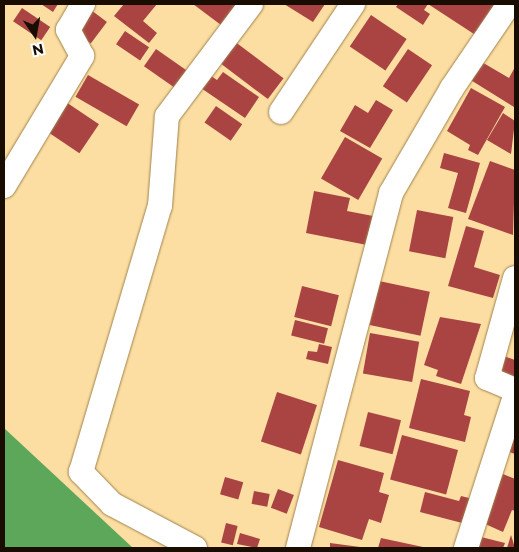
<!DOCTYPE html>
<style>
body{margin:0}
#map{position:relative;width:519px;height:552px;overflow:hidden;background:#fcdea3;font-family:Montserrat,sans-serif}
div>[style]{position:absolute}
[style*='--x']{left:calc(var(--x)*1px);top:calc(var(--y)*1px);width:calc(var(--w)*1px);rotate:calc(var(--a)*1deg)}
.water>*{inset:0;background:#5ca75a}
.building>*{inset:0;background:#a94443;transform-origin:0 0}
.roads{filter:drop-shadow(0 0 1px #a0834b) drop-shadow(0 0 1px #a0834b)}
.minor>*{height:24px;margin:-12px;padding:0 12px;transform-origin:12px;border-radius:12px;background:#fff}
span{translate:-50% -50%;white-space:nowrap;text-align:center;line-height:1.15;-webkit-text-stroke:5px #fff;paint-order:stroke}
.frame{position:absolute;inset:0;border:5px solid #180d00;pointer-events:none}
.north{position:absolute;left:10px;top:10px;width:50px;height:50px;-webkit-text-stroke:4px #fff;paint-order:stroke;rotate:168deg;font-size:14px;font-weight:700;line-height:20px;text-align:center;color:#180d00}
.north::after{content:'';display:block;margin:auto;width:18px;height:22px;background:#180d00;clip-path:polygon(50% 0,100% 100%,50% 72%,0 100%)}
</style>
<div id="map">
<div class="water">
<div style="clip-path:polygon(4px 428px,133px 548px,4px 548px)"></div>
</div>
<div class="building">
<div style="clip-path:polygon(41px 4px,58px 4px,53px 12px)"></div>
<div style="clip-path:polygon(124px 4px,157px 4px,143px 21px,157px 33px,149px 43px,114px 16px)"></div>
<div style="clip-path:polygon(193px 4px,244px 4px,225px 28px)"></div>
<div style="clip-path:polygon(284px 4px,325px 4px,313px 22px)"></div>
<div style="clip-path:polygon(398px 4px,498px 4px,477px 36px,428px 4px,424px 10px,430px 14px,423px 25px,396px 7px)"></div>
<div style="left:87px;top:7px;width:25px;height:27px;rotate:37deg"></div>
<div style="left:22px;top:8px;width:34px;height:16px;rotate:34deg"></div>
<div style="left:371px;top:15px;width:43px;height:38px;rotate:34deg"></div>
<div style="left:125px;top:31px;width:29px;height:16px;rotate:34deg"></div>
<div style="left:234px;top:41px;width:62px;height:26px;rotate:37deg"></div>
<div style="left:156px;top:49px;width:38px;height:21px;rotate:35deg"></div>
<div style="left:408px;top:49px;width:29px;height:45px;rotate:34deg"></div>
<div style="clip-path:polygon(480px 61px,509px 78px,515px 67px,514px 107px,469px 79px)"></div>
<div style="clip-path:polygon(204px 71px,217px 80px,223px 72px,259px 97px,245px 118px,195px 84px)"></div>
<div style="left:88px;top:75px;width:59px;height:25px;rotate:30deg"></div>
<div style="clip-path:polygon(471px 88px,505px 107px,478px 155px,468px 150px,470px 145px,447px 131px)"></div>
<div style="left:60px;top:98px;width:47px;height:35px;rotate:34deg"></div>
<div style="clip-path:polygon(376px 100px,393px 110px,370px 148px,340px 131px,355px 105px,368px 113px)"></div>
<div style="left:216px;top:106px;width:32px;height:20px;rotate:35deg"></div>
<div style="clip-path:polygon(503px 113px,515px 121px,511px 154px,487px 140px)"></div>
<div style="left:345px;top:137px;width:43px;height:48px;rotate:30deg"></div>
<div style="clip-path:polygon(444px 153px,480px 163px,466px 213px,448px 208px,458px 173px,440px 168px)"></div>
<div style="clip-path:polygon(490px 161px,515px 170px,513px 235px,468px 219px)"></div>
<div style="clip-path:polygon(314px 191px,350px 198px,347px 211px,373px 216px,367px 245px,306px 233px)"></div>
<div style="left:417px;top:210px;width:37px;height:42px;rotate:11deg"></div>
<div style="clip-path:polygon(466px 226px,484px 231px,474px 267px,500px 275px,493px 298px,448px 286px)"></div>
<div style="left:379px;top:281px;width:52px;height:45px;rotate:12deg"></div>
<div style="left:302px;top:286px;width:38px;height:32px;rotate:14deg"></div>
<div style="clip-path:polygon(440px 317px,481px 324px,461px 384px,436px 376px,438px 370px,424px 365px)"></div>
<div style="left:295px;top:320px;width:34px;height:16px;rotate:14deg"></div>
<div style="left:370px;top:333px;width:50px;height:41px;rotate:10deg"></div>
<div style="clip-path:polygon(319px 344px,332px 347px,328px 364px,306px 359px,308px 351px,317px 352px)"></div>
<div style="clip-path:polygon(501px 355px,515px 360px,515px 379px,495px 372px)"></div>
<div style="clip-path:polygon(421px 379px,470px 391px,464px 415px,471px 417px,465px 442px,409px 428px)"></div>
<div style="left:277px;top:392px;width:42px;height:52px;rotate:18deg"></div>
<div style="left:368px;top:412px;width:34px;height:35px;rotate:14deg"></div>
<div style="clip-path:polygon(515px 422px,515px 454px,504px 450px)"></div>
<div style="left:402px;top:435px;width:58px;height:46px;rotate:15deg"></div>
<div style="clip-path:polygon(338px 460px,384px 473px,379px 492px,389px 495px,381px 523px,369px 519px,362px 540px,319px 527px)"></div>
<div style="clip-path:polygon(503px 474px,515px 479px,515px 511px,512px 510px,503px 532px,483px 523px)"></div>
<div style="left:225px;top:477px;width:19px;height:18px;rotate:16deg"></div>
<div style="left:278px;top:489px;width:17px;height:20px;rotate:21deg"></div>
<div style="left:254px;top:491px;width:16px;height:13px;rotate:11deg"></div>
<div style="clip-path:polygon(425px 492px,459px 501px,461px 496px,473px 499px,466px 524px,420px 512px)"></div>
<div style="left:226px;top:523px;width:12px;height:20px;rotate:14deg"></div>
<div style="clip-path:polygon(240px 533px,260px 539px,257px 548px,237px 544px)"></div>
<div style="clip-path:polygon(473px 535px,505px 543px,503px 548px,469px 548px)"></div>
<div style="clip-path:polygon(511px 535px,515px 548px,507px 548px)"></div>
<div style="clip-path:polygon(381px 538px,423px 547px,423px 548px,378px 548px)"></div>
<div style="clip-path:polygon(330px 543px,360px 547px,360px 548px,330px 548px)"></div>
</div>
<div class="roads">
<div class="minor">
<div style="--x:281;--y:112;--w:130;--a:-56.3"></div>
<div style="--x:4;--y:186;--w:152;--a:-59"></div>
<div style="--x:82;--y:56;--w:30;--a:-118"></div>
<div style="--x:68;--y:30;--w:30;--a:-60"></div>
<div style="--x:515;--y:278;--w:104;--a:105.6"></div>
<div style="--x:487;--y:378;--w:30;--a:23"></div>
<div style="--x:195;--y:548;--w:94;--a:-152.1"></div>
<div style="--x:112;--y:504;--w:45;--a:-134.1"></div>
<div style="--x:81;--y:472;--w:277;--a:-73.5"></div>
<div style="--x:160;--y:206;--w:90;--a:-85.6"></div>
<div style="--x:167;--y:116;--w:140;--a:-53.1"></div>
<div style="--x:298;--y:548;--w:367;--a:-75.3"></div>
<div style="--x:391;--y:193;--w:121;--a:-59.8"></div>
<div style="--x:452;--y:88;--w:102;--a:-55.8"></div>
<div style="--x:466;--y:548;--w:160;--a:-72.1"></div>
</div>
</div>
<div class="frame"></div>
<div class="north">N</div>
</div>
